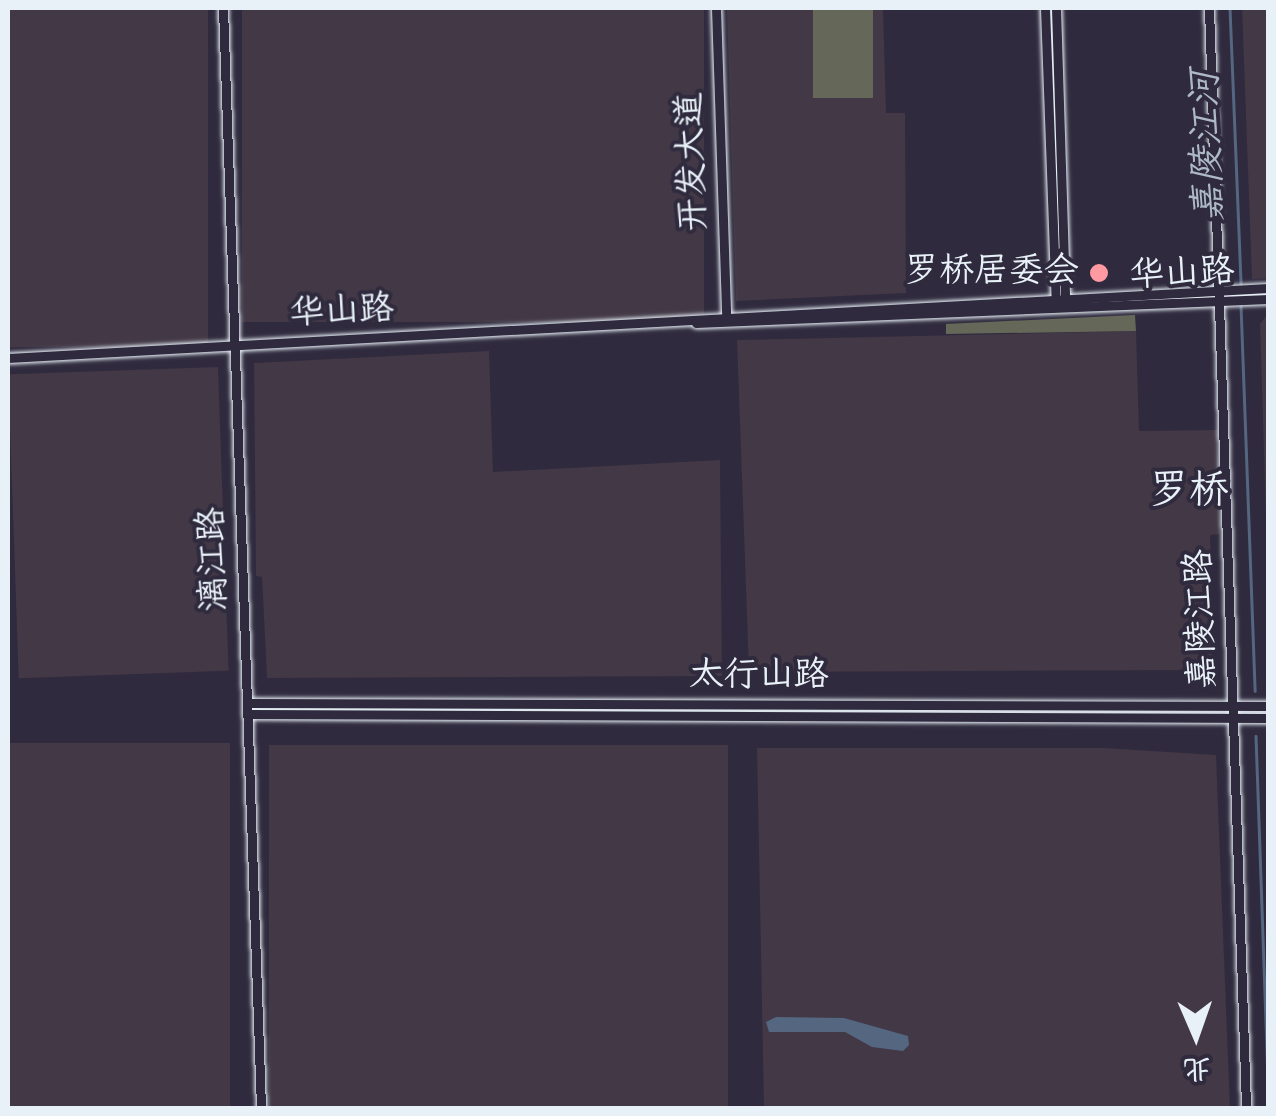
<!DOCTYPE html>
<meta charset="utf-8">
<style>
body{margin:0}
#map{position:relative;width:1276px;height:1116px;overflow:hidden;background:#2f2a3d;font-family:"Indie Flower","LXGW WenKai TC",sans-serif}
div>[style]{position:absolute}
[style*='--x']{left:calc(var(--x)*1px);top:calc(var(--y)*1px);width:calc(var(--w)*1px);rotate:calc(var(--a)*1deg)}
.built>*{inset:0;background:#423846;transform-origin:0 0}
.green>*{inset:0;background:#656759;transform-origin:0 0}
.water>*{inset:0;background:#556680}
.stream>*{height:2.5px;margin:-1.25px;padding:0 1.25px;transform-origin:1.25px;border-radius:1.25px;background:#556680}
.roads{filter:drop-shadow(0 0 2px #e8f1f8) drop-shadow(0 0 2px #e8f1f8)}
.minor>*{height:9px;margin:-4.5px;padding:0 4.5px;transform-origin:4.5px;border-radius:4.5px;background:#2f2a3d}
.dots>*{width:28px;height:28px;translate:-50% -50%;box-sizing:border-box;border:5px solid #2f2a3d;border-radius:50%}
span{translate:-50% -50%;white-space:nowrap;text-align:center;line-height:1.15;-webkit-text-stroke:8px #2f2a3d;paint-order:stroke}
.street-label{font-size:35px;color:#e8f1f8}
.poi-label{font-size:35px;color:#e8f1f8}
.right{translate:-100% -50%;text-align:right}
.water-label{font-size:38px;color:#adb9c8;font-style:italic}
.quarter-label{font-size:40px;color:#e8f1f8}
.frame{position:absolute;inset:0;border:10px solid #e8f1f8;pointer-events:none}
.north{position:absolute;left:1146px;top:986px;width:100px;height:100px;-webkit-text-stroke:8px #2f2a3d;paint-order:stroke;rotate:178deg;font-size:28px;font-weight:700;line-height:40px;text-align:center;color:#e8f1f8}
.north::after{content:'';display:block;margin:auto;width:35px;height:45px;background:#e8f1f8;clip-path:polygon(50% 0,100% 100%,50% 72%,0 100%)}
</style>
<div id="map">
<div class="built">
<div style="left:8px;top:8px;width:200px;height:339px"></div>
<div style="left:242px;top:8px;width:462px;height:314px"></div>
<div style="clip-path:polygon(727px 8px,883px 8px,886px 113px,905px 113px,906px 293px,736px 301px)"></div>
<div style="clip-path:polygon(1242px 8px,1268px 8px,1268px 278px,1252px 279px)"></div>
<div style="clip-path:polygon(1268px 314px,1268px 582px,1260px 324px)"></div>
<div style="clip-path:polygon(1136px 331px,1139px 431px,1217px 430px,1220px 534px,1210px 535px,1215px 649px,1204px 670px,749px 672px,737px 340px)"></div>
<div style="clip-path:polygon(489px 351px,493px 472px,720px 460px,722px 676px,267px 678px,262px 577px,256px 576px,254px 363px)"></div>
<div style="left:218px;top:367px;width:304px;height:210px;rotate:88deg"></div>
<div style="left:8px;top:743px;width:222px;height:365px"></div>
<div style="left:269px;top:745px;width:459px;height:363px"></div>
<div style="clip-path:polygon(757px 748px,1104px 748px,1216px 755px,1230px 1108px,764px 1108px)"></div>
</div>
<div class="green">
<div style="left:813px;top:8px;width:60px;height:90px"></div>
<div style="clip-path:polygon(1135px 315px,1136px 331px,946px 334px,946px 324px)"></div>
</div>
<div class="water">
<div style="clip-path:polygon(776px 1017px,844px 1018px,908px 1036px,909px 1045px,903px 1051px,872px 1047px,845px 1032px,769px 1032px,766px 1022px)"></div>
</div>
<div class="stream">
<div style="--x:1230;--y:8;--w:276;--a:87.7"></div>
<div style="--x:1241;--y:305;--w:386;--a:87.9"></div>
<div style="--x:1256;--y:736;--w:341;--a:88"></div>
</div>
<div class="roads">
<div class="minor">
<div style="--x:223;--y:8;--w:1101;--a:88.02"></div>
<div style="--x:716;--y:8;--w:308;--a:88.1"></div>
<div style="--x:1045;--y:8;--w:297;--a:87.9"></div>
<div style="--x:1056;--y:8;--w:293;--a:88.2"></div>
<div style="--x:1209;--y:8;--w:1101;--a:88.07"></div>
<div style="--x:696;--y:323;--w:573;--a:-2.4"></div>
<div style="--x:8;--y:358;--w:1262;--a:-3.18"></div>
<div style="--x:248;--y:703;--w:1020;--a:0.17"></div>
<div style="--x:249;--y:714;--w:1019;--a:0.22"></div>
</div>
</div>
<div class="dots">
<div style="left:1099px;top:273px;background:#ff9aa2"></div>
</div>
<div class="street-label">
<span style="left:694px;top:162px;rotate:-92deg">开发大道</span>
<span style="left:1182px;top:275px;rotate:-3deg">华山路</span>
<span style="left:342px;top:313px;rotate:-3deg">华山路</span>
<span style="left:215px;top:559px;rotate:-92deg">漓江路</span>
<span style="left:1203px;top:619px;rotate:-92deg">嘉陵江路</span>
<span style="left:759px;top:677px">太行山路</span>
</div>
<div class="poi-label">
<span class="right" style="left:1079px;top:273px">罗桥居委会</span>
</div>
<div class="water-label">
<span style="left:1210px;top:146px;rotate:-92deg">嘉陵江河</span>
</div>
<div class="quarter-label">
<span style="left:1189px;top:493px">罗桥</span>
</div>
<div class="frame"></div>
<div class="north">北</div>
</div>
